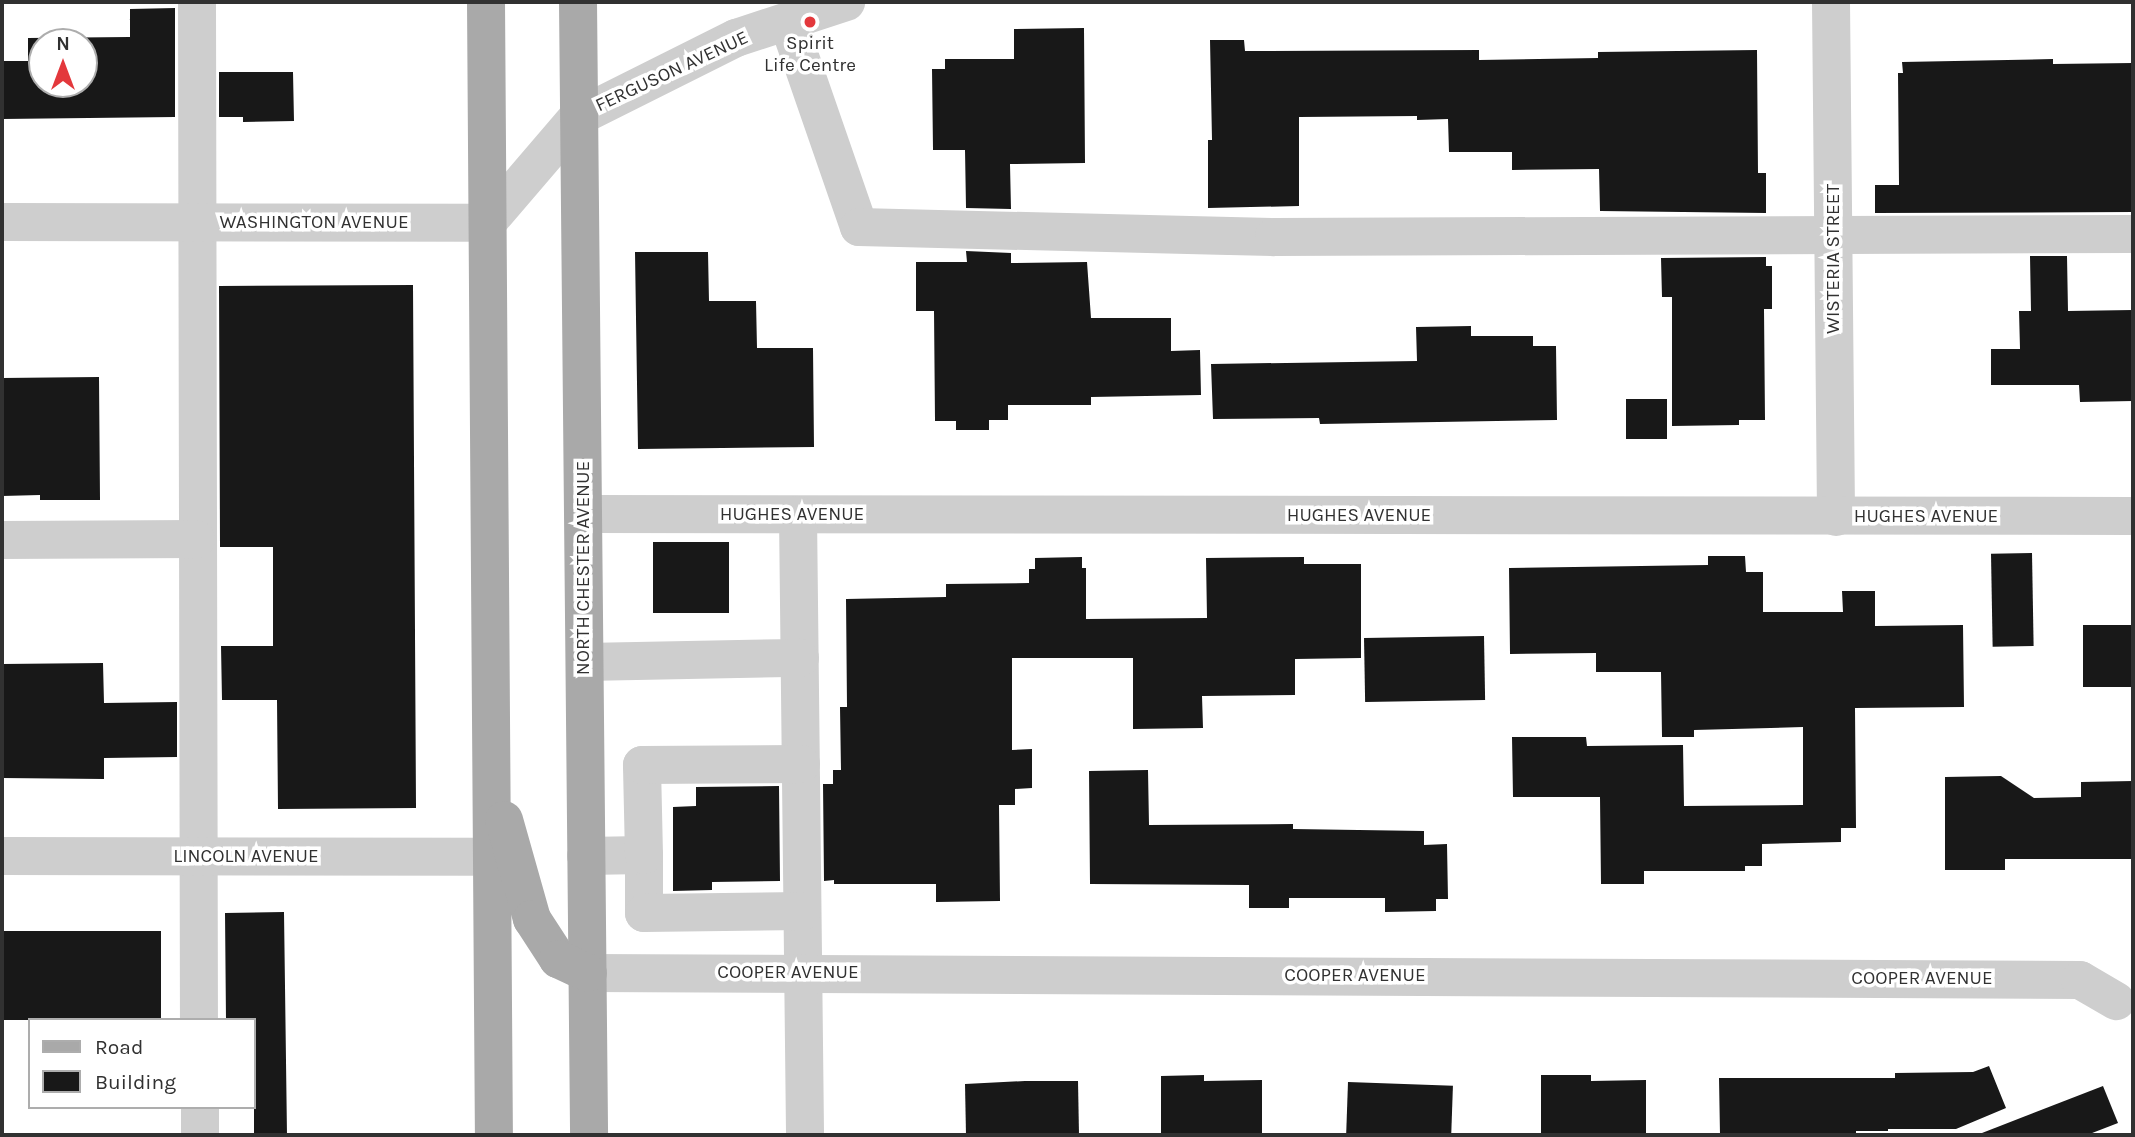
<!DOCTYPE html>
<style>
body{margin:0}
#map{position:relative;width:2135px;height:1137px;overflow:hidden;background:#fff;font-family:Karla,sans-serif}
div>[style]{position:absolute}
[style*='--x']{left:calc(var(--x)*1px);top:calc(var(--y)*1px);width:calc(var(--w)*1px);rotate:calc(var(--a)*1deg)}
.building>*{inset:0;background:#181818;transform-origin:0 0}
.minor>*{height:38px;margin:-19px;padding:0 19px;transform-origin:19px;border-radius:19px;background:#cecece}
.major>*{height:38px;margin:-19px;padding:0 19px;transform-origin:19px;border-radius:19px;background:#a9a9a9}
.dots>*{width:19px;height:19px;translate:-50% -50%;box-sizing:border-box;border:4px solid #fff;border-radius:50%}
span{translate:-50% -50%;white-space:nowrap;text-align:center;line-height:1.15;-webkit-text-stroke:7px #fff;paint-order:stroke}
.poi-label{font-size:19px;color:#313131}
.street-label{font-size:19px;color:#313131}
.frame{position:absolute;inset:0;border:4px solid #313131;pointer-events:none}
.legend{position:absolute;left:28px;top:1018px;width:228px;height:91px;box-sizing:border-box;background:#fff;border:2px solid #adadad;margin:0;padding:9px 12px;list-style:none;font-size:21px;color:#313131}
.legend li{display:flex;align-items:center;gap:14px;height:35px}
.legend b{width:35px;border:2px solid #adadad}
.north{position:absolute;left:28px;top:28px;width:70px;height:70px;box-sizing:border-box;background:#fff;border:2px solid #adadad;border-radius:50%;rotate:0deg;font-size:19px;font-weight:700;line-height:28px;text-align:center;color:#313131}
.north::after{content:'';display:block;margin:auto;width:24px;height:32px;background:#e3383c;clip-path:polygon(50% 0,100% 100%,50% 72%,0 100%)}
</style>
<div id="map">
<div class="building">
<div style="clip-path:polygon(evenodd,175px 8px,175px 117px,2px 119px,2px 61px,28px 61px,28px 38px,130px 37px,130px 9px,175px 8px,42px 42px,84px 42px,84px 84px,42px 84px,42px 42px)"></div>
<div style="clip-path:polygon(1084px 28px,1085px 163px,1010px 164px,1011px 209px,966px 208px,965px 150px,933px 150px,932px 69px,945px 69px,945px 59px,1014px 59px,1014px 29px)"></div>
<div style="clip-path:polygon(1210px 40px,1244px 40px,1245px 51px,1479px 50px,1479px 60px,1598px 58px,1598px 52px,1757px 50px,1758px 173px,1766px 173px,1766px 213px,1600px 211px,1599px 169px,1512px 170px,1512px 152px,1449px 152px,1448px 119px,1417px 120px,1417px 116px,1299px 117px,1299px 206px,1208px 208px,1208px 140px,1212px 140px)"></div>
<div style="clip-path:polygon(2053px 59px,2053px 64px,2133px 63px,2133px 212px,1875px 213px,1875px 185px,1899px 185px,1898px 73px,1903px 73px,1902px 62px)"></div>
<div style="clip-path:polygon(219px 72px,293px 72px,294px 121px,243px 122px,243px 117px,219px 117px)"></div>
<div style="clip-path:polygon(966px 251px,1011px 253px,1011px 263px,1087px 262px,1091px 318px,1171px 318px,1171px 351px,1200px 350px,1201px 395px,1091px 397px,1091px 405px,1008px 405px,1008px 420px,989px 420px,989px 430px,956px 430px,956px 421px,935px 421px,934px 311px,916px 311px,916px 262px,967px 262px)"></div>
<div style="clip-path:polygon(635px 252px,708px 252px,709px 301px,756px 301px,757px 348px,813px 348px,814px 447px,638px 449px)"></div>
<div style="clip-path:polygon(2030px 256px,2067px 256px,2068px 311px,2133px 310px,2133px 401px,2080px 402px,2079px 385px,1991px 385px,1991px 349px,2020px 349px,2019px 311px,2031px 311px)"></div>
<div style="clip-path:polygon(1766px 257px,1766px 266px,1772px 266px,1772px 309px,1764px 309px,1765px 420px,1739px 420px,1739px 425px,1672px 426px,1672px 297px,1662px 297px,1661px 258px)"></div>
<div style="clip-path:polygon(413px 285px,416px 808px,278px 809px,277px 700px,222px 700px,221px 646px,273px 646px,273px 547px,220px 547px,219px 286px)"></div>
<div style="clip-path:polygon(1471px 326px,1471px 336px,1533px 336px,1533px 346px,1556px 346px,1557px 420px,1320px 424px,1319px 418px,1213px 419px,1211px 364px,1417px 361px,1416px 327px)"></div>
<div style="clip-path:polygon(99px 377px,100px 500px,40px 500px,40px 495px,2px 496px,2px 378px)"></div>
<div style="left:1626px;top:399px;width:41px;height:40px"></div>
<div style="left:729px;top:542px;width:71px;height:76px;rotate:90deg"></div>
<div style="left:2032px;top:553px;width:93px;height:41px;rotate:89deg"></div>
<div style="clip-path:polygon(1708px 556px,1745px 556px,1746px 572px,1763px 572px,1763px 612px,1843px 612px,1842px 591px,1875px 591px,1875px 626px,1963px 625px,1964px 707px,1855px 708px,1856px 828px,1841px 828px,1841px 842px,1762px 844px,1762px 866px,1745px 866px,1745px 871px,1644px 871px,1644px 884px,1601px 884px,1600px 797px,1513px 797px,1512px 737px,1586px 737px,1587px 746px,1683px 745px,1684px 806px,1803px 805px,1803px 727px,1694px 730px,1694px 737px,1662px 737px,1661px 672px,1596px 672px,1596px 653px,1510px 654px,1509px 568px,1708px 565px)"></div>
<div style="clip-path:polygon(1082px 557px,1082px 568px,1086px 568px,1086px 619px,1207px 618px,1206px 558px,1304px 557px,1304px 564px,1361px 564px,1361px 658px,1295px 659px,1295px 695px,1202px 696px,1203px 728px,1133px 729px,1133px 658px,1012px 658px,1012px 750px,1032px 749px,1032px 788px,1015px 789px,1015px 805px,999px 805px,1000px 901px,936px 902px,936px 884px,834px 884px,834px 880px,824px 881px,823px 784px,833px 784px,833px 770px,841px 770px,840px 707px,847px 707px,846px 599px,946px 597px,946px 584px,1029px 583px,1029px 569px,1035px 569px,1035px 558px)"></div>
<div style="left:2083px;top:625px;width:50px;height:62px"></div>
<div style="left:1484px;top:636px;width:64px;height:120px;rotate:89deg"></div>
<div style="clip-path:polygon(103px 663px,104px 703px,177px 702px,177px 757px,104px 758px,104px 779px,2px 778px,2px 664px)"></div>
<div style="clip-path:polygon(1148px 770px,1149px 825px,1293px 824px,1293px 829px,1424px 831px,1424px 845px,1447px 844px,1448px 899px,1436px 899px,1436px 911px,1385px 912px,1385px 898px,1289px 898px,1289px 908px,1249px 908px,1249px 885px,1090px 884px,1089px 771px)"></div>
<div style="clip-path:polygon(2001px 776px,2034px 798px,2081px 797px,2081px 782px,2133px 781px,2133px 859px,2005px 859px,2005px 870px,1945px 870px,1945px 777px)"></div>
<div style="clip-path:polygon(779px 786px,780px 881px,712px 882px,712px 890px,673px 891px,673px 807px,696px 806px,696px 787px)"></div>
<div style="clip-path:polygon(284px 912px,287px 1135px,254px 1135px,254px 1020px,226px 1020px,225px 913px)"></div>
<div style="left:2px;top:931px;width:159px;height:89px"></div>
<div style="clip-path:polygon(1989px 1066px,2006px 1108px,1956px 1129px,1888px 1129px,1888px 1131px,1856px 1131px,1856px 1135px,1720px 1135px,1719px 1078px,1895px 1078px,1895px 1073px,1973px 1072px)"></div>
<div style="clip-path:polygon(1204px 1075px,1204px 1081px,1262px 1080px,1262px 1135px,1161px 1135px,1161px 1076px)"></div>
<div style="clip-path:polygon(1541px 1075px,1591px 1075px,1591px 1081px,1646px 1080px,1646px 1135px,1541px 1135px)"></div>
<div style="clip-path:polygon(1025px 1081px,1078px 1081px,1079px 1135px,966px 1135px,965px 1084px)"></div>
<div style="left:1348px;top:1082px;width:105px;height:53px;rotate:2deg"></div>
<div style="clip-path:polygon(2103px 1086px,2118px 1123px,2087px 1135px,1983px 1135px,1982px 1133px)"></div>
</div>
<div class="minor">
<div style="--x:197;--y:2;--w:1018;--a:89.89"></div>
<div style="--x:1831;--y:2;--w:515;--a:89.44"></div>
<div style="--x:788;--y:22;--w:217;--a:70.9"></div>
<div style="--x:859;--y:227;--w:415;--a:1.4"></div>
<div style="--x:1274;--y:237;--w:859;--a:-0.2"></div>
<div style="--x:2;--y:222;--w:485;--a:0.1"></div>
<div style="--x:487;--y:223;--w:140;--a:-49.4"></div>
<div style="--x:578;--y:117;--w:177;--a:-26.6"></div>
<div style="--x:736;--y:38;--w:116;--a:-18.1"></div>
<div style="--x:584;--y:514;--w:1549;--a:0.07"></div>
<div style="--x:798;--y:515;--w:620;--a:89.35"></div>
<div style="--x:2;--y:540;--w:194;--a:-0.3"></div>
<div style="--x:585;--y:662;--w:215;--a:-1.1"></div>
<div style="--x:644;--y:855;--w:58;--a:90"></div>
<div style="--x:644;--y:913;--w:158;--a:-0.7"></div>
<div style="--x:2;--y:856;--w:489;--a:0.1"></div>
<div style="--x:586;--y:856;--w:58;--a:-1"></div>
<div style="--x:644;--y:855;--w:90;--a:-91.3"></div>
<div style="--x:642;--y:765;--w:159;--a:-0.4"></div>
<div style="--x:588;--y:973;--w:1492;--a:0.27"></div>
<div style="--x:2080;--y:980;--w:42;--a:30.3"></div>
<div style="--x:200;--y:1107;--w:28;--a:90"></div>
</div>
<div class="major">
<div style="--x:486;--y:2;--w:1133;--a:89.6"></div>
<div style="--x:578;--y:2;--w:1133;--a:89.44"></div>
<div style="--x:504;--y:820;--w:103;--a:74.2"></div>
<div style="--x:532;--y:919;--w:48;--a:57"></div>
<div style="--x:558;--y:959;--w:33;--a:25"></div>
</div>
<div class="dots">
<div style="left:810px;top:22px;background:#e3383c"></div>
</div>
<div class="poi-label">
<span style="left:810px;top:55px">Spirit<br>Life Centre</span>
</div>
<div class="street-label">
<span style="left:672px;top:72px;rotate:-25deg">FERGUSON AVENUE</span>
<span style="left:314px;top:223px">WASHINGTON AVENUE</span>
<span style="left:1834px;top:259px;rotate:-90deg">WISTERIA STREET</span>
<span style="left:792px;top:515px">HUGHES AVENUE</span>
<span style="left:1359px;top:516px">HUGHES AVENUE</span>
<span style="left:1926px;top:517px">HUGHES AVENUE</span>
<span style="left:584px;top:568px;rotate:-90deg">NORTH CHESTER AVENUE</span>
<span style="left:246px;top:857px">LINCOLN AVENUE</span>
<span style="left:788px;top:973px">COOPER AVENUE</span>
<span style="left:1355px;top:976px">COOPER AVENUE</span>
<span style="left:1922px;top:979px">COOPER AVENUE</span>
</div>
<div class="frame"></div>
<ul class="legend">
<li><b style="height:9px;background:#a9a9a9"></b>Road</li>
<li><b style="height:19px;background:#181818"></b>Building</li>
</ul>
<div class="north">N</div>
</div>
